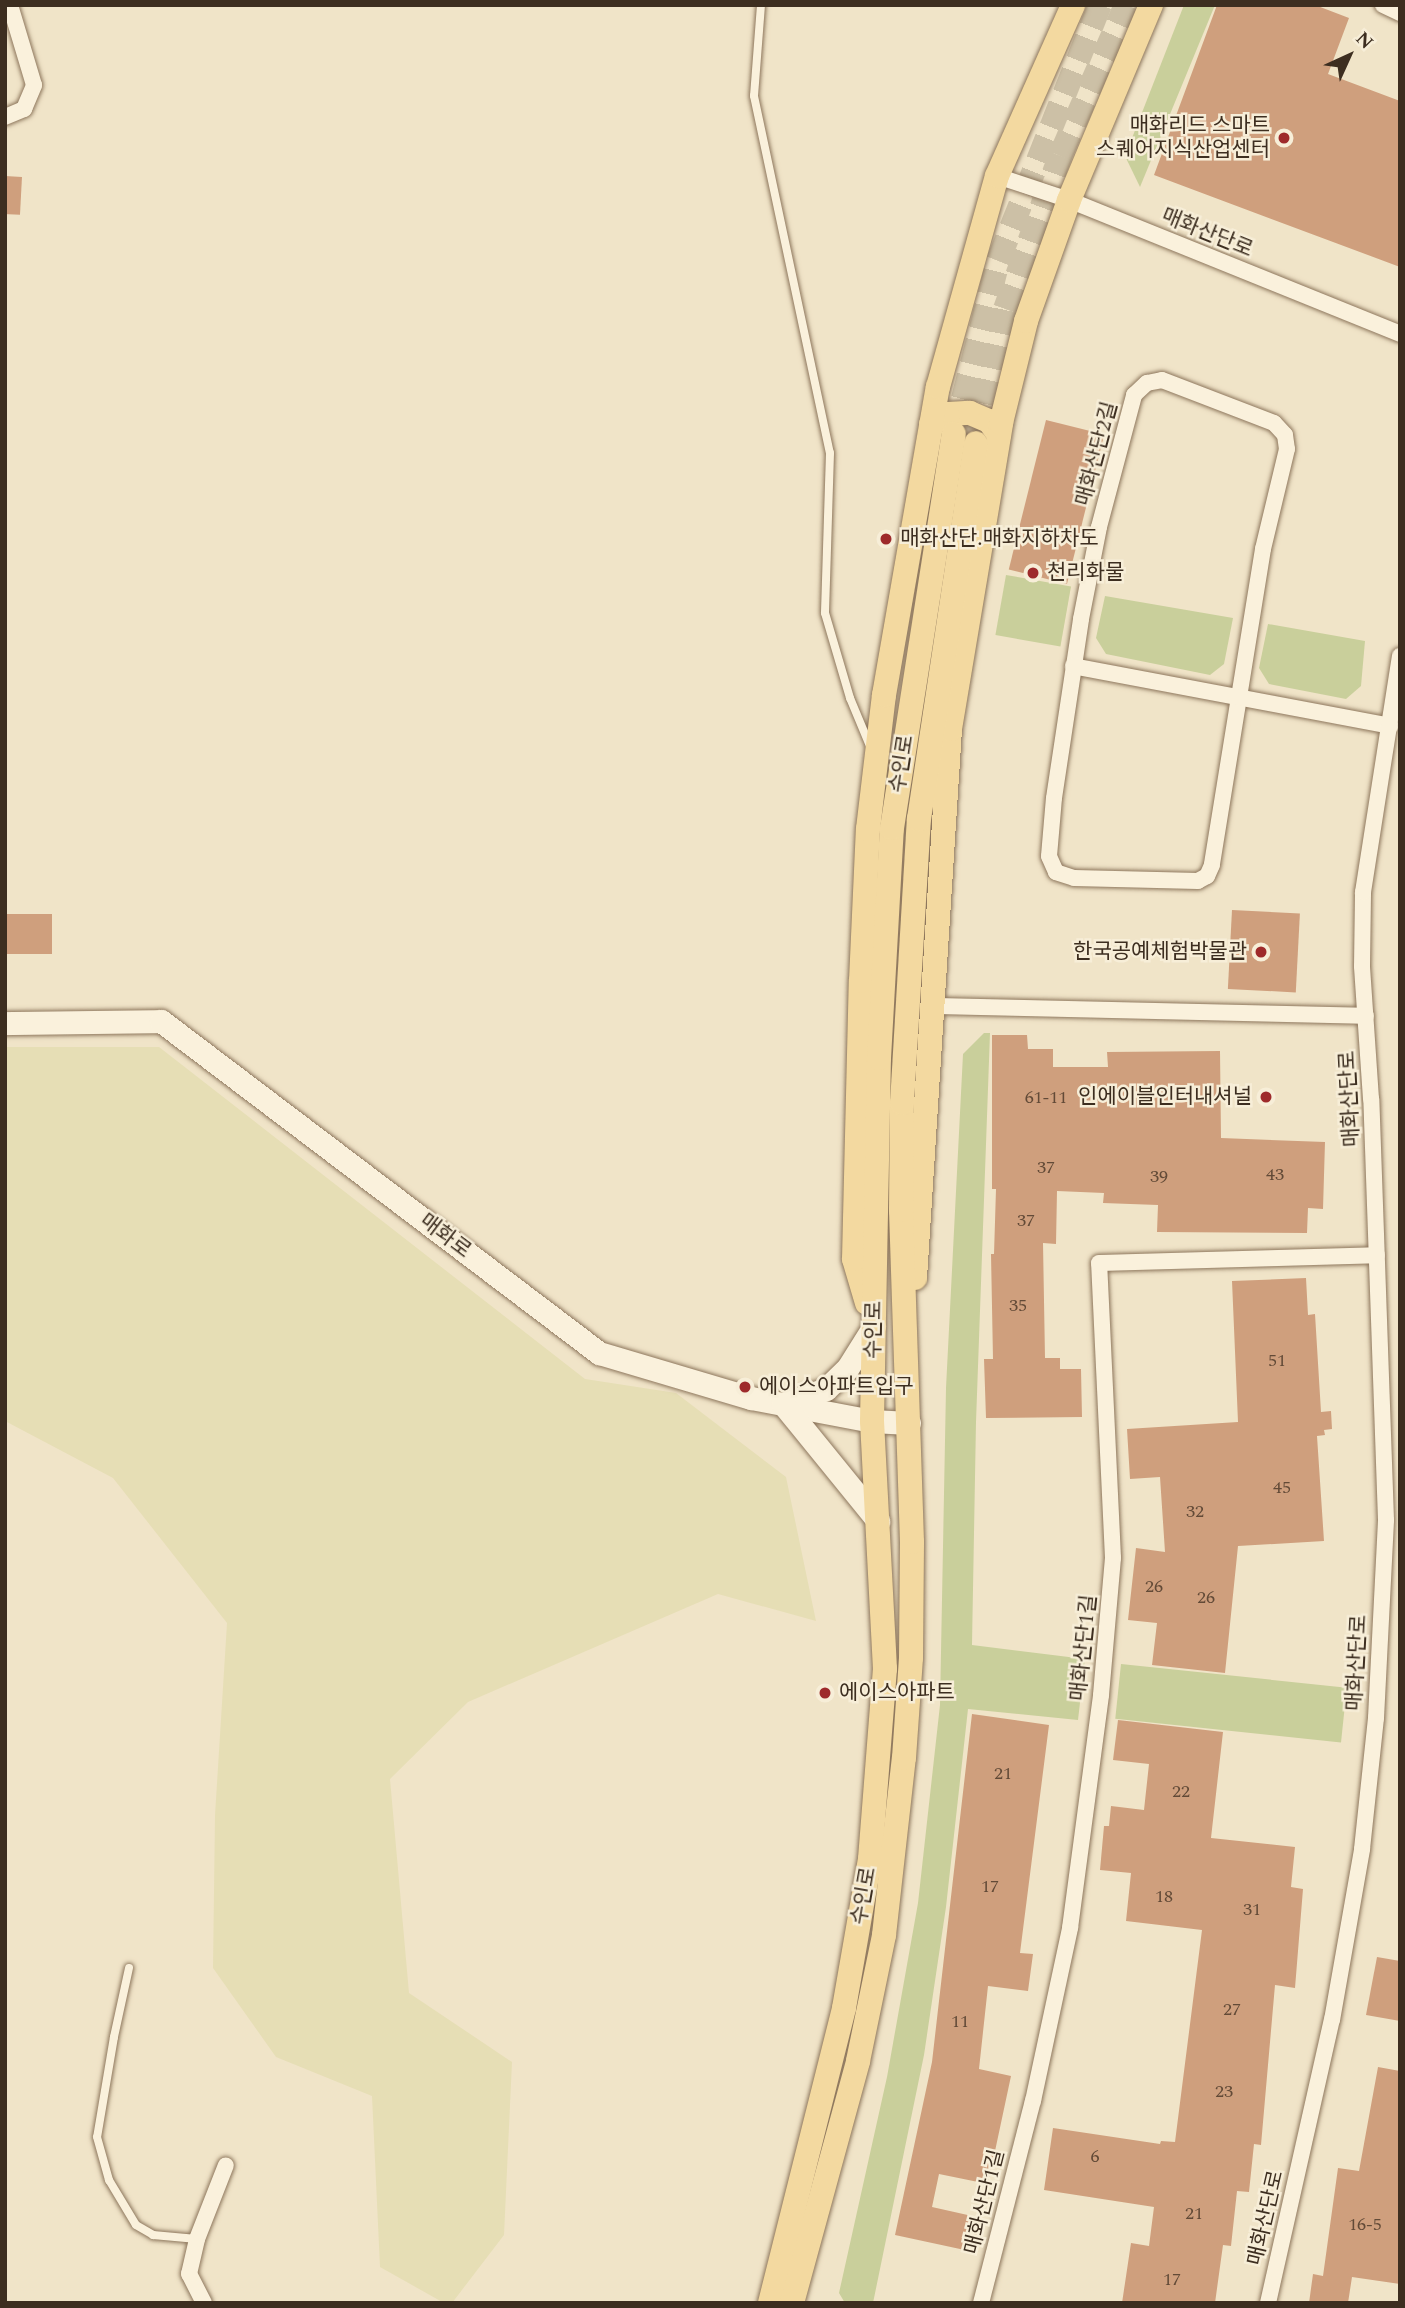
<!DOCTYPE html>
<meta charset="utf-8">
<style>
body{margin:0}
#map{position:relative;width:1405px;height:2308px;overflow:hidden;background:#f0e4c8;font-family:Spectral,"Noto Sans KR",serif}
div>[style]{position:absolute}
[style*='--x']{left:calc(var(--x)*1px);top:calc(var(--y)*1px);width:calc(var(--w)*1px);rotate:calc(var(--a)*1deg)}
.farmland>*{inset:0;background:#e6deb5}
.green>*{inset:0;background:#c9cf9b;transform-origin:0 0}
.building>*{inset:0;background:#cf9f7d;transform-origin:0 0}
.primary-tunnel>*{height:24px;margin-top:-12px;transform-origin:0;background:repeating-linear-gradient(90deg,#ccc0a6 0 24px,transparent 0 36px)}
.roads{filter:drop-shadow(0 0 2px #8d765c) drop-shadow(0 0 2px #8d765c)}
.lane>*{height:8px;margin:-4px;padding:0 4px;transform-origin:4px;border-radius:4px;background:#faf1dc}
.street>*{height:16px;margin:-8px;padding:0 8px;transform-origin:8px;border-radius:8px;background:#faf1dc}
.secondary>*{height:23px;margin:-11.5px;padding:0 11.5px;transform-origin:11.5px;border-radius:11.5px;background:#faf1dc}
.primary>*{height:24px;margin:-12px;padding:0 12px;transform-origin:12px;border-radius:12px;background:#f3d9a0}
.dots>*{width:19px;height:19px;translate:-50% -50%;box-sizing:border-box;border:4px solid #f7eed8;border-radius:50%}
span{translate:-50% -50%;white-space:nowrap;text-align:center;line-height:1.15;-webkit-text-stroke:5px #f7eed8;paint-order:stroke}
.number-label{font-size:18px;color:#624a37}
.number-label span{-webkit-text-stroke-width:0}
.poi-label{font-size:21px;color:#3d2e20}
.right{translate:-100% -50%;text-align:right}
.left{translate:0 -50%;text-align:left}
.street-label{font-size:21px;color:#3d2e20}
.frame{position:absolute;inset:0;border:7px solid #3d2e20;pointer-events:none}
.north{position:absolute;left:1314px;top:21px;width:70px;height:70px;-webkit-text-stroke:5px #f7eed8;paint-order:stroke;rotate:45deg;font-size:19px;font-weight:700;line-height:28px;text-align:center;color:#3d2e20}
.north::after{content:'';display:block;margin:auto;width:24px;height:32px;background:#3d2e20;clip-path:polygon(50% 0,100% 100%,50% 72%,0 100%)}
</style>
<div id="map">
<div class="farmland">
<div style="clip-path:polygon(5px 1047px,159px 1047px,585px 1379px,676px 1393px,786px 1477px,816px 1621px,718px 1594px,468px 1702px,390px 1779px,409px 1993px,512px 2062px,504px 2235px,452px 2303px,444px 2303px,380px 2267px,372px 2096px,276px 2057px,213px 1968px,215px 1815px,227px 1623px,113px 1478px,5px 1421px)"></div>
</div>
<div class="green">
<div style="clip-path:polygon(1184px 5px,1215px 5px,1140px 187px,1125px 156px)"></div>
<div style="left:1006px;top:575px;width:66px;height:61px;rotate:10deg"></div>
<div style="clip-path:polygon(1105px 596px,1233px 618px,1224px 664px,1210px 675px,1106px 654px,1096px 638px)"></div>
<div style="clip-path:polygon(1268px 624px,1365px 641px,1361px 686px,1346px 699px,1269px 684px,1259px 668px)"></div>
<div style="clip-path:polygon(984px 1033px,990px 1033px,976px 1422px,972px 1645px,1085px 1659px,1078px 1720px,968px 1709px,946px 1907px,924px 2055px,873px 2303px,845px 2303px,839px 2293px,887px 2077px,918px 1903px,940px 1705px,946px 1388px,963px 1054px)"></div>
<div style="left:1121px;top:1664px;width:227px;height:55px;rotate:6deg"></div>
</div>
<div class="building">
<div style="clip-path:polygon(1217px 5px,1315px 5px,1349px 18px,1328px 74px,1400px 101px,1400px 267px,1154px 175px)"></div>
<div style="left:5px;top:176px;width:17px;height:38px;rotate:3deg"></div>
<div style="left:1046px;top:420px;width:60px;height:154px;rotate:14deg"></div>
<div style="left:1232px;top:910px;width:68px;height:79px;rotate:3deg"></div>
<div style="left:5px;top:914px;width:47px;height:40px"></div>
<div style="clip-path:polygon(992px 1035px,1027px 1035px,1028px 1049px,1053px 1049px,1053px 1067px,1108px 1067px,1107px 1052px,1220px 1051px,1221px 1138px,1325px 1142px,1323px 1209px,1308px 1208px,1307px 1233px,1157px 1232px,1158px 1205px,1103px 1203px,1104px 1193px,1057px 1191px,1056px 1244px,1043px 1243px,1045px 1358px,1060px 1358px,1060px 1369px,1081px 1369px,1082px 1417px,986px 1418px,984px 1359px,993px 1359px,991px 1254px,994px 1254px,996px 1189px,992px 1189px)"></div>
<div style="clip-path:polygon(1306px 1278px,1308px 1315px,1315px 1314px,1321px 1412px,1331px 1411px,1332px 1429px,1324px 1430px,1325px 1435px,1317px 1436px,1324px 1541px,1238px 1546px,1225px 1673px,1152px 1665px,1157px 1623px,1128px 1620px,1136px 1548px,1165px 1552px,1160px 1477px,1130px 1479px,1127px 1429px,1238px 1422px,1232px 1281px)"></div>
<div style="clip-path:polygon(972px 1714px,1049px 1725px,1020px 1953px,1033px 1954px,1028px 1991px,988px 1986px,979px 2069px,1011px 2076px,988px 2184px,939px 2174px,932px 2207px,981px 2218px,974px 2252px,895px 2235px,932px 2062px)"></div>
<div style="clip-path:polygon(1118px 1720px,1223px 1732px,1211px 1838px,1295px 1847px,1291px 1887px,1303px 1889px,1295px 1988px,1275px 1985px,1261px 2145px,1254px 2144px,1249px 2192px,1237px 2191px,1231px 2246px,1223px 2245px,1215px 2303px,1122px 2303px,1131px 2243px,1149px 2246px,1154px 2207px,1044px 2190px,1053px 2128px,1160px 2144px,1161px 2141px,1175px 2142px,1202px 1930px,1126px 1921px,1131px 1873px,1100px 1870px,1104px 1826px,1109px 1826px,1111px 1806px,1144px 1810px,1149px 1764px,1113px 1760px)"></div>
<div style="clip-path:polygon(1377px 1957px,1400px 1961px,1400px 2021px,1366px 2015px)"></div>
<div style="clip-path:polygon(1378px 2067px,1400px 2071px,1400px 2284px,1352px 2277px,1348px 2303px,1309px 2303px,1313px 2274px,1323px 2276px,1338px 2168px,1359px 2171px)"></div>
</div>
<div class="primary-tunnel">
<div style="--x:954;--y:434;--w:179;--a:-75.7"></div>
<div style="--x:998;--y:261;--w:276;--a:-68.3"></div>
<div style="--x:977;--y:439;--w:133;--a:-77.8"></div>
<div style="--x:1005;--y:309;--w:163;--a:-70.2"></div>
<div style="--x:1060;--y:156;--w:165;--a:-66.4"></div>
</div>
<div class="roads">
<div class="lane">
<div style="--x:761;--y:5;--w:91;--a:94.4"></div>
<div style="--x:754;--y:96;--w:365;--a:78"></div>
<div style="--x:830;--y:453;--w:160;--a:91.8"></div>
<div style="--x:825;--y:613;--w:89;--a:73.6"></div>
<div style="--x:850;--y:698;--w:52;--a:67.4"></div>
<div style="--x:129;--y:1968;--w:71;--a:102.3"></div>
<div style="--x:114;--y:2037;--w:101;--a:99.6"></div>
<div style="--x:97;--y:2137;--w:45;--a:74.4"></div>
<div style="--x:109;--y:2180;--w:52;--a:59"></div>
<div style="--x:136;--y:2225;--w:20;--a:30"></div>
<div style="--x:153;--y:2235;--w:44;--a:5.2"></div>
</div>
<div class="street">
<div style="--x:1383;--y:5;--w:19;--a:25"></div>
<div style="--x:5;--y:117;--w:21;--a:-23"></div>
<div style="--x:24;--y:109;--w:26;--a:-67"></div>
<div style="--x:34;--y:85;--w:84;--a:-106.7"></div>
<div style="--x:997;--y:176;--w:76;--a:18.4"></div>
<div style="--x:1069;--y:200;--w:357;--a:22"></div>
<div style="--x:1162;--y:380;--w:120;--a:21"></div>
<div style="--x:1274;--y:423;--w:16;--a:47"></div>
<div style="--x:1285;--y:435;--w:14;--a:82"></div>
<div style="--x:1287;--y:449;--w:103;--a:103.5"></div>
<div style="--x:1263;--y:549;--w:320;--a:99.2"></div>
<div style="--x:1212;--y:865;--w:12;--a:114"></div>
<div style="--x:1207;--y:876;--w:10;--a:151"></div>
<div style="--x:1198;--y:881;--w:124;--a:-178.6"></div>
<div style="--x:1074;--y:878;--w:19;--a:-162"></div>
<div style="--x:1056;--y:872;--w:17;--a:-114"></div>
<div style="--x:1049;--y:856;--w:58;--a:-85.1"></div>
<div style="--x:1054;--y:798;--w:181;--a:-81.4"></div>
<div style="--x:1081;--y:619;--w:94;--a:-78.9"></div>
<div style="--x:1099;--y:527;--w:137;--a:-75.1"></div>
<div style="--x:1134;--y:395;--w:18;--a:-43"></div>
<div style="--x:1147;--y:383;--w:15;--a:-11"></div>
<div style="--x:1073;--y:666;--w:323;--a:10.7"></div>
<div style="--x:934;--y:1006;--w:432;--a:1.3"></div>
<div style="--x:204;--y:2303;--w:33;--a:-117"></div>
<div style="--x:189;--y:2274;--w:36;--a:-77"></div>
<div style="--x:197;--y:2239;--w:79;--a:-68.6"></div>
<div style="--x:981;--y:2303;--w:209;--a:-75.6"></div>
<div style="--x:1033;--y:2101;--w:177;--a:-77.9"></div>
<div style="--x:1070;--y:1928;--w:235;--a:-82.4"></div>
<div style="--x:1101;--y:1695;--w:138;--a:-85"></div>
<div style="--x:1113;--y:1558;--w:295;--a:-92.7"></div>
<div style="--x:1099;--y:1263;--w:278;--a:-1.6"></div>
<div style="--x:1268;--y:2303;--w:290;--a:-77.3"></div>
<div style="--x:1332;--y:2020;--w:174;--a:-80"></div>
<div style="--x:1362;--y:1849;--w:132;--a:-83.9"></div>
<div style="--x:1376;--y:1718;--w:198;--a:-87.1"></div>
<div style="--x:1386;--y:1520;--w:421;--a:-92"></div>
<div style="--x:1371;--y:1099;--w:133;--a:-93.9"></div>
<div style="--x:1362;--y:966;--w:74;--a:-89.2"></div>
<div style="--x:1363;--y:892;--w:239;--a:-81.1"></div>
</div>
<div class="secondary">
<div style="--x:5;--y:1023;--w:156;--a:-0.7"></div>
<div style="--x:161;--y:1021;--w:550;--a:37.16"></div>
<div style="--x:599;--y:1353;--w:159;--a:16.5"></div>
<div style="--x:751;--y:1398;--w:123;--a:10.8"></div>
<div style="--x:872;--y:1421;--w:37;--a:3"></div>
<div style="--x:786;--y:1403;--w:42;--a:-19.3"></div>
<div style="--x:826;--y:1389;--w:29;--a:-44"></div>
<div style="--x:847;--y:1369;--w:51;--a:-57.9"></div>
<div style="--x:783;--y:1404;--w:151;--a:50.9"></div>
</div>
<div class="primary">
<div style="--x:931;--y:424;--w:20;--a:-30"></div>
<div style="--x:948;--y:414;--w:22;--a:-3"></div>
<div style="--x:970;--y:413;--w:21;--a:23"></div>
<div style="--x:989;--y:421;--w:17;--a:54"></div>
<div style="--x:915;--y:1278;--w:550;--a:-86.35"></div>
<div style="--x:950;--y:729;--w:310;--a:-80.5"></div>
<div style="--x:1001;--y:423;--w:105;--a:-76.2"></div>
<div style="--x:1026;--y:321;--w:128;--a:-70.4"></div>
<div style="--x:1069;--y:200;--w:212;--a:-67.2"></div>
<div style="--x:867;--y:1303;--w:46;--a:-106.5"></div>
<div style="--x:854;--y:1259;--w:278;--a:-88.6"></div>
<div style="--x:861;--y:981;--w:152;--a:-87.4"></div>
<div style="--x:868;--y:829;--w:135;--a:-83.2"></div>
<div style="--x:884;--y:695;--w:313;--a:-80.1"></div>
<div style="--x:938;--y:387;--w:219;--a:-74.4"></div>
<div style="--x:997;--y:176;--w:187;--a:-66"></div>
<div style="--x:770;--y:2303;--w:304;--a:-75.9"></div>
<div style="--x:844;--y:2008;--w:151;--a:-80.1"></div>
<div style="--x:870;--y:1859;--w:191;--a:-85.5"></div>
<div style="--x:885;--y:1669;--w:248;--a:-93"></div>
<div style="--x:872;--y:1421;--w:363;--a:-88.9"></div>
<div style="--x:879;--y:1058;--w:230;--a:-86.8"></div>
<div style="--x:892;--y:828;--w:399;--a:-81.1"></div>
<div style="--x:792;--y:2303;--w:251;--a:-74.7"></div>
<div style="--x:858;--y:2061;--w:129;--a:-78.3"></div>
<div style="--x:884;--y:1935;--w:178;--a:-83.6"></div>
<div style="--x:904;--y:1758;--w:100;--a:-86"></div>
<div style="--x:911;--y:1658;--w:116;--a:-89.5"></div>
<div style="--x:912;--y:1542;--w:332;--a:-91.9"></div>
<div style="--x:901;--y:1210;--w:107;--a:-89.5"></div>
<div style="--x:902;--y:1103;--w:285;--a:-86.6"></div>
<div style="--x:919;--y:819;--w:380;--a:-81.4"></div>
</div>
</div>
<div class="dots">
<div style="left:1284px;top:138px;background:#9e2a2b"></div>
<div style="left:886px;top:539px;background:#9e2a2b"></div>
<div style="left:1033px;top:573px;background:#9e2a2b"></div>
<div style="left:1261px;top:952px;background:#9e2a2b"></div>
<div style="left:1266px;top:1097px;background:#9e2a2b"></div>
<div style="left:745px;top:1387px;background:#9e2a2b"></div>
<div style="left:825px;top:1693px;background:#9e2a2b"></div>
</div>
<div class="number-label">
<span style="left:1046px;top:1098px">61-11</span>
<span style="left:1046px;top:1168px">37</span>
<span style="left:1275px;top:1175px">43</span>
<span style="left:1159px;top:1177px">39</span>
<span style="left:1026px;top:1221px">37</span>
<span style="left:1018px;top:1306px">35</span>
<span style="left:1277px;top:1361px">51</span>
<span style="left:1282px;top:1488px">45</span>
<span style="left:1195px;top:1512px">32</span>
<span style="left:1154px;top:1587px">26</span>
<span style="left:1206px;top:1598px">26</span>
<span style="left:1003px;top:1774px">21</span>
<span style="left:1181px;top:1792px">22</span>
<span style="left:990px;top:1887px">17</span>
<span style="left:1164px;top:1897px">18</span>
<span style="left:1252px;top:1910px">31</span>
<span style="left:1232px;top:2010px">27</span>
<span style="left:960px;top:2022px">11</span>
<span style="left:1224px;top:2092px">23</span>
<span style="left:1095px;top:2157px">6</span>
<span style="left:1194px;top:2214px">21</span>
<span style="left:1365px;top:2225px">16-5</span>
<span style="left:1172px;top:2280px">17</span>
</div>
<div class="poi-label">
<span class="right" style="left:1270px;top:138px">매화리드 스마트<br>스퀘어지식산업센터</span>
<span class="left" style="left:900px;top:539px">매화산단.매화지하차도</span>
<span class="left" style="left:1047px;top:573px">천리화물</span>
<span class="right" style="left:1247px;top:952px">한국공예체험박물관</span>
<span class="right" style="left:1252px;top:1097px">인에이블인터내셔널</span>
<span class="left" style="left:759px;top:1387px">에이스아파트입구</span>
<span class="left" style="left:839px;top:1693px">에이스아파트</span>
</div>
<div class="street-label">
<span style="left:1207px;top:233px;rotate:22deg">매화산단로</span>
<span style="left:1097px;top:454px;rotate:-75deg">매화산단2길</span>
<span style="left:902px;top:764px;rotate:-81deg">수인로</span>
<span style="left:1350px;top:1099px;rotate:-93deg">매화산단로</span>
<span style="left:445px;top:1236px;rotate:37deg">매화로</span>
<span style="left:874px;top:1330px;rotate:-89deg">수인로</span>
<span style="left:1084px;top:1648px;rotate:-84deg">매화산단1길</span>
<span style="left:1357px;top:1663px;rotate:-87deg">매화산단로</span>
<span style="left:864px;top:1896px;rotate:-80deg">수인로</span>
<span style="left:985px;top:2202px;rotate:-76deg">매화산단1길</span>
<span style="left:1266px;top:2218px;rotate:-77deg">매화산단로</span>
</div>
<div class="frame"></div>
<div class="north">N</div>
</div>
